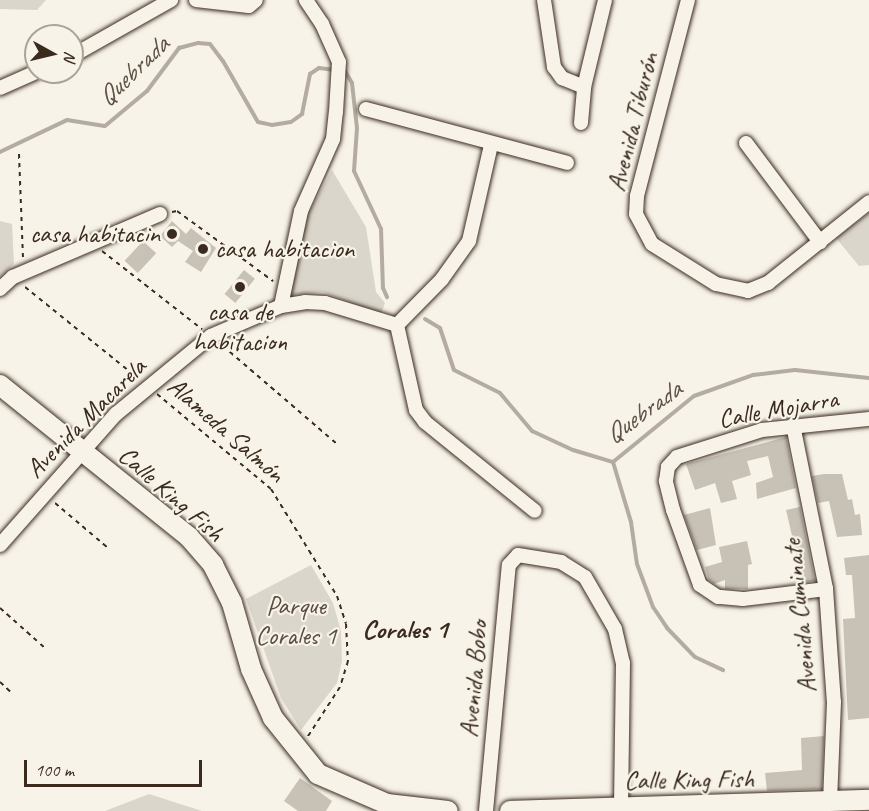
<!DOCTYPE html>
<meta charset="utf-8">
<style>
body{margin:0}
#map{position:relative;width:869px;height:811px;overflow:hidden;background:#f7f3e8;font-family:Caveat,sans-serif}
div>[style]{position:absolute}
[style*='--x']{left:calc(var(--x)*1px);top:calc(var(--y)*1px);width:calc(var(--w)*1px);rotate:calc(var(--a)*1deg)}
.green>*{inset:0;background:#dbd6cb}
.stream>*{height:4px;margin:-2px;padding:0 2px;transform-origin:2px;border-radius:2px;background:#b4aca0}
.building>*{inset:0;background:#c8c1b6;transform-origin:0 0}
.path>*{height:2px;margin-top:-1px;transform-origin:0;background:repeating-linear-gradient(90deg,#3b2a1e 0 4.5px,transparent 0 9px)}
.roads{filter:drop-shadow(0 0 2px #3b2a1e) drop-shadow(0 0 2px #3b2a1e)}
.street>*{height:14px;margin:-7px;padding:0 7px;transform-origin:7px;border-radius:7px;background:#f7f3e8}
.secondary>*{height:20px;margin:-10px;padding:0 10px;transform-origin:10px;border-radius:10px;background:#f7f3e8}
.dots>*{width:16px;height:16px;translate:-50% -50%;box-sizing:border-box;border:3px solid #f7f3e8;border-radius:50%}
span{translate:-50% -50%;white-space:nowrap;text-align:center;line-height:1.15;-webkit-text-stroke:4.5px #f7f3e8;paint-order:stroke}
.street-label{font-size:26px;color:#3b2a1e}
.poi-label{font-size:26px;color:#3b2a1e}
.right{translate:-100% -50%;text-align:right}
.left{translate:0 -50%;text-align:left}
.park-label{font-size:26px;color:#5b4c41}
.water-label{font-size:27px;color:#5f5145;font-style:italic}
.neighbourhood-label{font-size:27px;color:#3b2a1e;font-weight:700}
.north{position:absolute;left:24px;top:24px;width:60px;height:60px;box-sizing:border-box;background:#f7f3e8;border:2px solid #aca397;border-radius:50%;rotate:98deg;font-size:16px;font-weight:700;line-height:24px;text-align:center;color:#3b2a1e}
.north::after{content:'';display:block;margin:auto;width:21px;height:27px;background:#3b2a1e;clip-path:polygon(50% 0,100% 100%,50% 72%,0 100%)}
.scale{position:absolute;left:24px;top:760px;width:178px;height:27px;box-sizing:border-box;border:3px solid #3b2a1e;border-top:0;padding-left:8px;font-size:18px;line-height:21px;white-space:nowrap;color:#3b2a1e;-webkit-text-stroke:4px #f7f3e8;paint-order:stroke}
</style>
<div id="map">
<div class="green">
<div style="clip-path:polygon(0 0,46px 0,37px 10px,0 9px)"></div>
<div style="clip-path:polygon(332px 170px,366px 227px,376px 292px,385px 303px,381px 314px,323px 292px,289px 295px,307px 216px)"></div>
<div style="clip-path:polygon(869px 213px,869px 265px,859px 266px,836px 238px)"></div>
<div style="clip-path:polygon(0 221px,12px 224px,14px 264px,0 277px)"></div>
<div style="clip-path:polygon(311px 565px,333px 603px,341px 631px,342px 661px,337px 683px,301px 730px,281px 698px,246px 599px)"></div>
<div style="clip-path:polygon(149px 794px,202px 811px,105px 811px)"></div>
</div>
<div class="stream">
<div style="--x:0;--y:152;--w:74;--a:-25.5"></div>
<div style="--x:67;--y:120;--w:38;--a:9"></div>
<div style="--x:105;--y:126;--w:55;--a:-39.8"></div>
<div style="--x:147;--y:91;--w:54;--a:-53.3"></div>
<div style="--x:179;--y:48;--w:20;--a:-15"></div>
<div style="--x:198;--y:43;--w:12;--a:5"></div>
<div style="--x:210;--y:44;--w:21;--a:53"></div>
<div style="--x:223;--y:61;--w:70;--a:60.2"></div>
<div style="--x:258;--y:122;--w:14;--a:12"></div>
<div style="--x:272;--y:125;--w:19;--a:-9"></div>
<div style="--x:291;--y:122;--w:14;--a:-36"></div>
<div style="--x:302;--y:114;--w:41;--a:-78.7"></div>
<div style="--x:310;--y:74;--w:11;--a:-34"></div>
<div style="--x:319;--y:68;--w:26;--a:7"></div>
<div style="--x:345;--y:71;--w:14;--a:60"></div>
<div style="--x:352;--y:83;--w:45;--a:83.7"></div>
<div style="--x:357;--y:128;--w:43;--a:94"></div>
<div style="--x:354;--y:171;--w:64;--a:65"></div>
<div style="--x:381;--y:229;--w:59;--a:88.1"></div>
<div style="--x:383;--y:288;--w:10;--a:66"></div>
<div style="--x:425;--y:319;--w:17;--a:31"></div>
<div style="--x:440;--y:328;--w:44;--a:71.6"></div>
<div style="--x:454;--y:370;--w:51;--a:26.6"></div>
<div style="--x:500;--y:393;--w:50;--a:49.9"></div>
<div style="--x:532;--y:431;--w:45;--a:24.9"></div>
<div style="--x:573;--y:450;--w:42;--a:16.7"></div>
<div style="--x:613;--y:462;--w:104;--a:-39.2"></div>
<div style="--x:694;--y:396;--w:63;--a:-19.6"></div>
<div style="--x:753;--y:375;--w:42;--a:-6.8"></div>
<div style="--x:795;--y:370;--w:74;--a:6.2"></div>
<div style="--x:613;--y:462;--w:63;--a:73.3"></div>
<div style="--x:631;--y:522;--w:42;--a:81.9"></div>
<div style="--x:637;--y:564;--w:46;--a:69.6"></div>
<div style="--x:653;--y:607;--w:25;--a:56"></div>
<div style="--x:667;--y:628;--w:40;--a:46"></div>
<div style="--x:695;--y:657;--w:31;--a:25"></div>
</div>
<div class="building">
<div style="clip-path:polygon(172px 221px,186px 234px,191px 228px,216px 248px,201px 272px,185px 262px,193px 251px,178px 241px,172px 247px,160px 236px)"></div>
<div style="left:143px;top:241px;width:18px;height:27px;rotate:43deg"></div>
<div style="left:244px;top:270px;width:14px;height:31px;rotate:39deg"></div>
<div style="clip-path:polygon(786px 437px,796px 488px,757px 499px,756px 483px,773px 477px,768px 456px,747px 461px,751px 475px,732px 481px,737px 499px,721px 503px,715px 483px,695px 490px,686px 464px)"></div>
<div style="clip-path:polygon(824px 474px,842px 474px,848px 500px,852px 499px,855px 515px,860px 514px,862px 535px,837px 537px,829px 501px,818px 503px,812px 476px)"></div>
<div style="clip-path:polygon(800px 507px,815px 581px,803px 583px,786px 510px)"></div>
<div style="clip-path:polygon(710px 508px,716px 545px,697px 550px,684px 515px)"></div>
<div style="clip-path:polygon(747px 541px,752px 564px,748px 565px,748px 589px,725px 589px,725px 580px,714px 584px,709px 580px,705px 567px,722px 562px,719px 547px)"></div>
<div style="clip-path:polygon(869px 555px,869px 718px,848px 720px,843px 619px,855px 618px,852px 575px,846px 575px,844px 558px)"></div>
<div style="clip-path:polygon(824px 736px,822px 789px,767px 791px,765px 773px,802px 770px,801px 738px)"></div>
<div style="clip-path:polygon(300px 778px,332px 801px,326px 811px,298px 811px,284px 801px)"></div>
</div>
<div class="path">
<div style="--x:19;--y:154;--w:106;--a:87.8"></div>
<div style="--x:172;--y:212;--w:5;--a:-11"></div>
<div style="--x:177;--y:211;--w:119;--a:36.1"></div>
<div style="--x:102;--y:251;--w:127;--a:38"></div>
<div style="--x:25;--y:287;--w:146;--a:38.9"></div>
<div style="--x:223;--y:346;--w:150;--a:40.7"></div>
<div style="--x:157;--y:394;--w:148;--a:39.8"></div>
<div style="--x:271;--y:489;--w:126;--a:58.3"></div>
<div style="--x:337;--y:596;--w:29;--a:72"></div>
<div style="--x:346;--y:624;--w:37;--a:87"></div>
<div style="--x:348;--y:661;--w:27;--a:107"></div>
<div style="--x:340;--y:687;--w:59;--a:123.1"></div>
<div style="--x:55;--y:503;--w:70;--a:40.3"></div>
<div style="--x:0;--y:608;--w:59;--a:41.6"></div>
<div style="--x:0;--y:682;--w:16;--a:43"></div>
</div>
<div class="roads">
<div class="street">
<div style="--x:196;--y:0;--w:53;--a:6.5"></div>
<div style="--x:249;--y:6;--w:9;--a:-41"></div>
<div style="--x:544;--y:0;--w:68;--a:81.5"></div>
<div style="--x:554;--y:67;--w:14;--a:54"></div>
<div style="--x:562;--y:78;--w:24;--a:22"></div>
<div style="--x:688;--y:0;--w:203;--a:104.6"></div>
<div style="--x:637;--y:196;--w:18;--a:93"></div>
<div style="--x:636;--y:214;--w:34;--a:62"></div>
<div style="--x:652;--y:244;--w:75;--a:32"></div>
<div style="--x:716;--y:284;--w:33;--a:12"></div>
<div style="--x:748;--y:291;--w:22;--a:-22"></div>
<div style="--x:768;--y:283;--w:129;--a:-38.7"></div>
<div style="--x:72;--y:56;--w:114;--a:-29.5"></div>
<div style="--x:0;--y:88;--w:39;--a:-24"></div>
<div style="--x:366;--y:109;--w:208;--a:15"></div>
<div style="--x:581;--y:123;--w:36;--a:-85"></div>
<div style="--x:584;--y:87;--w:89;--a:-76.4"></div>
<div style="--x:746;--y:143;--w:124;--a:53.2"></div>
<div style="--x:0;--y:289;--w:18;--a:-43"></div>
<div style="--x:13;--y:277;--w:160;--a:-23.2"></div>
<div style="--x:281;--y:306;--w:97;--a:-78.1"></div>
<div style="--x:301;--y:211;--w:79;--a:-66"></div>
<div style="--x:333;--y:139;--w:27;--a:-84"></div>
<div style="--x:336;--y:112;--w:50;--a:-86.6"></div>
<div style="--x:339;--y:62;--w:42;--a:-114.1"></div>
<div style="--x:322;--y:24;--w:29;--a:-124"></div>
<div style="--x:397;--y:325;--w:64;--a:-45.6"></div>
<div style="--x:442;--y:279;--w:47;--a:-54.6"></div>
<div style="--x:469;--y:241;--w:98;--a:-77.1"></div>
<div style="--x:793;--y:425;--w:167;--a:78.6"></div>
<div style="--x:826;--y:589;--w:113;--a:86"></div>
<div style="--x:834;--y:702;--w:101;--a:92.3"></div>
<div style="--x:0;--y:545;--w:175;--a:-48.5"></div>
<div style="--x:116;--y:414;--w:123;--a:-39.4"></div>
<div style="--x:211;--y:336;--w:76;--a:-23.2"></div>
<div style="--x:281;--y:306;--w:24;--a:-9"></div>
<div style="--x:305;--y:302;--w:20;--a:3"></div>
<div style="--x:325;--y:303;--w:75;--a:17"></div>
<div style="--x:397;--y:325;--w:87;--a:77.4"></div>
<div style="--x:416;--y:410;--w:15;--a:53"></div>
<div style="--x:425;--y:422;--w:141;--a:39"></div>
<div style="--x:826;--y:589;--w:84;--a:173.1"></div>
<div style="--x:743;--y:599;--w:25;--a:-175"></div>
<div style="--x:718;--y:597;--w:22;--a:-146"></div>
<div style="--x:700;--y:585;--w:80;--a:-109.8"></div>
<div style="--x:673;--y:510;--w:30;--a:-104"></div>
<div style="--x:666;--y:481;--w:14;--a:-82"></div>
<div style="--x:668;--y:467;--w:13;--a:-48"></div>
<div style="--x:677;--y:457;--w:89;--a:-17.6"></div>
<div style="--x:762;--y:430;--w:108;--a:-5.9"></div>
<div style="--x:486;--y:811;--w:247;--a:-84.7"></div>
<div style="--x:509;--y:565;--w:13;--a:-48"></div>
<div style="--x:518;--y:555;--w:44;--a:9.2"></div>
<div style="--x:561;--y:562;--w:28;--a:32"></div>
<div style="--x:585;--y:577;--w:60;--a:60"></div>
<div style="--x:615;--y:629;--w:35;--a:77"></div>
<div style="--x:623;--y:663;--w:146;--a:90.8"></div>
</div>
<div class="secondary">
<div style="--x:0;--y:385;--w:243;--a:38.8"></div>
<div style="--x:189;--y:537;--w:37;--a:49"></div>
<div style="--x:213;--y:565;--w:42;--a:63.4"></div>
<div style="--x:232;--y:603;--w:69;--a:73.9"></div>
<div style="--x:251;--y:669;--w:54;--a:65.8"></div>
<div style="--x:273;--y:718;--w:72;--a:51.2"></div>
<div style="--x:318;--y:774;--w:75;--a:23.5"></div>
<div style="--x:387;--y:804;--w:61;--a:6.5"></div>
<div style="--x:510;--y:811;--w:359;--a:-1.8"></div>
</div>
</div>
<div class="dots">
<div style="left:172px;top:234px;background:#3b2a1e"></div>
<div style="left:203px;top:249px;background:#3b2a1e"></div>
<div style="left:240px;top:287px;background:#3b2a1e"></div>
</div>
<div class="street-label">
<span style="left:633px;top:122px;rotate:-76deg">Avenida Tiburón</span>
<span style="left:778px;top:409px;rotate:-10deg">Calle Mojarra</span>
<span style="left:86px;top:418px;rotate:-45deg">Avenida Macarela</span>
<span style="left:226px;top:430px;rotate:41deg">Alameda Salmón</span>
<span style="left:171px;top:494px;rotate:41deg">Calle King Fish</span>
<span style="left:800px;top:616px;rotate:-96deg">Avenida Cuminate</span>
<span style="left:474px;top:679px;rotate:-85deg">Avenida Bobo</span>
<span style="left:689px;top:780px;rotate:-1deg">Calle King Fish</span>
</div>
<div class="poi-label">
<span class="right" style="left:160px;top:234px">casa habitacin</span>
<span class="left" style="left:215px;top:249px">casa habitacion</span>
<span style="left:240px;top:327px">casa de<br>habitacion</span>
</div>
<div class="park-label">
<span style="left:296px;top:621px">Parque<br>Corales 1</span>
</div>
<div class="water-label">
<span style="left:133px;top:71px;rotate:-44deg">Quebrada</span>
<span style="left:643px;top:412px;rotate:-36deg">Quebrada</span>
</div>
<div class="neighbourhood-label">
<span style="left:405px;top:630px">Corales 1</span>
</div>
<div class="north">N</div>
<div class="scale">100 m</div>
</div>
